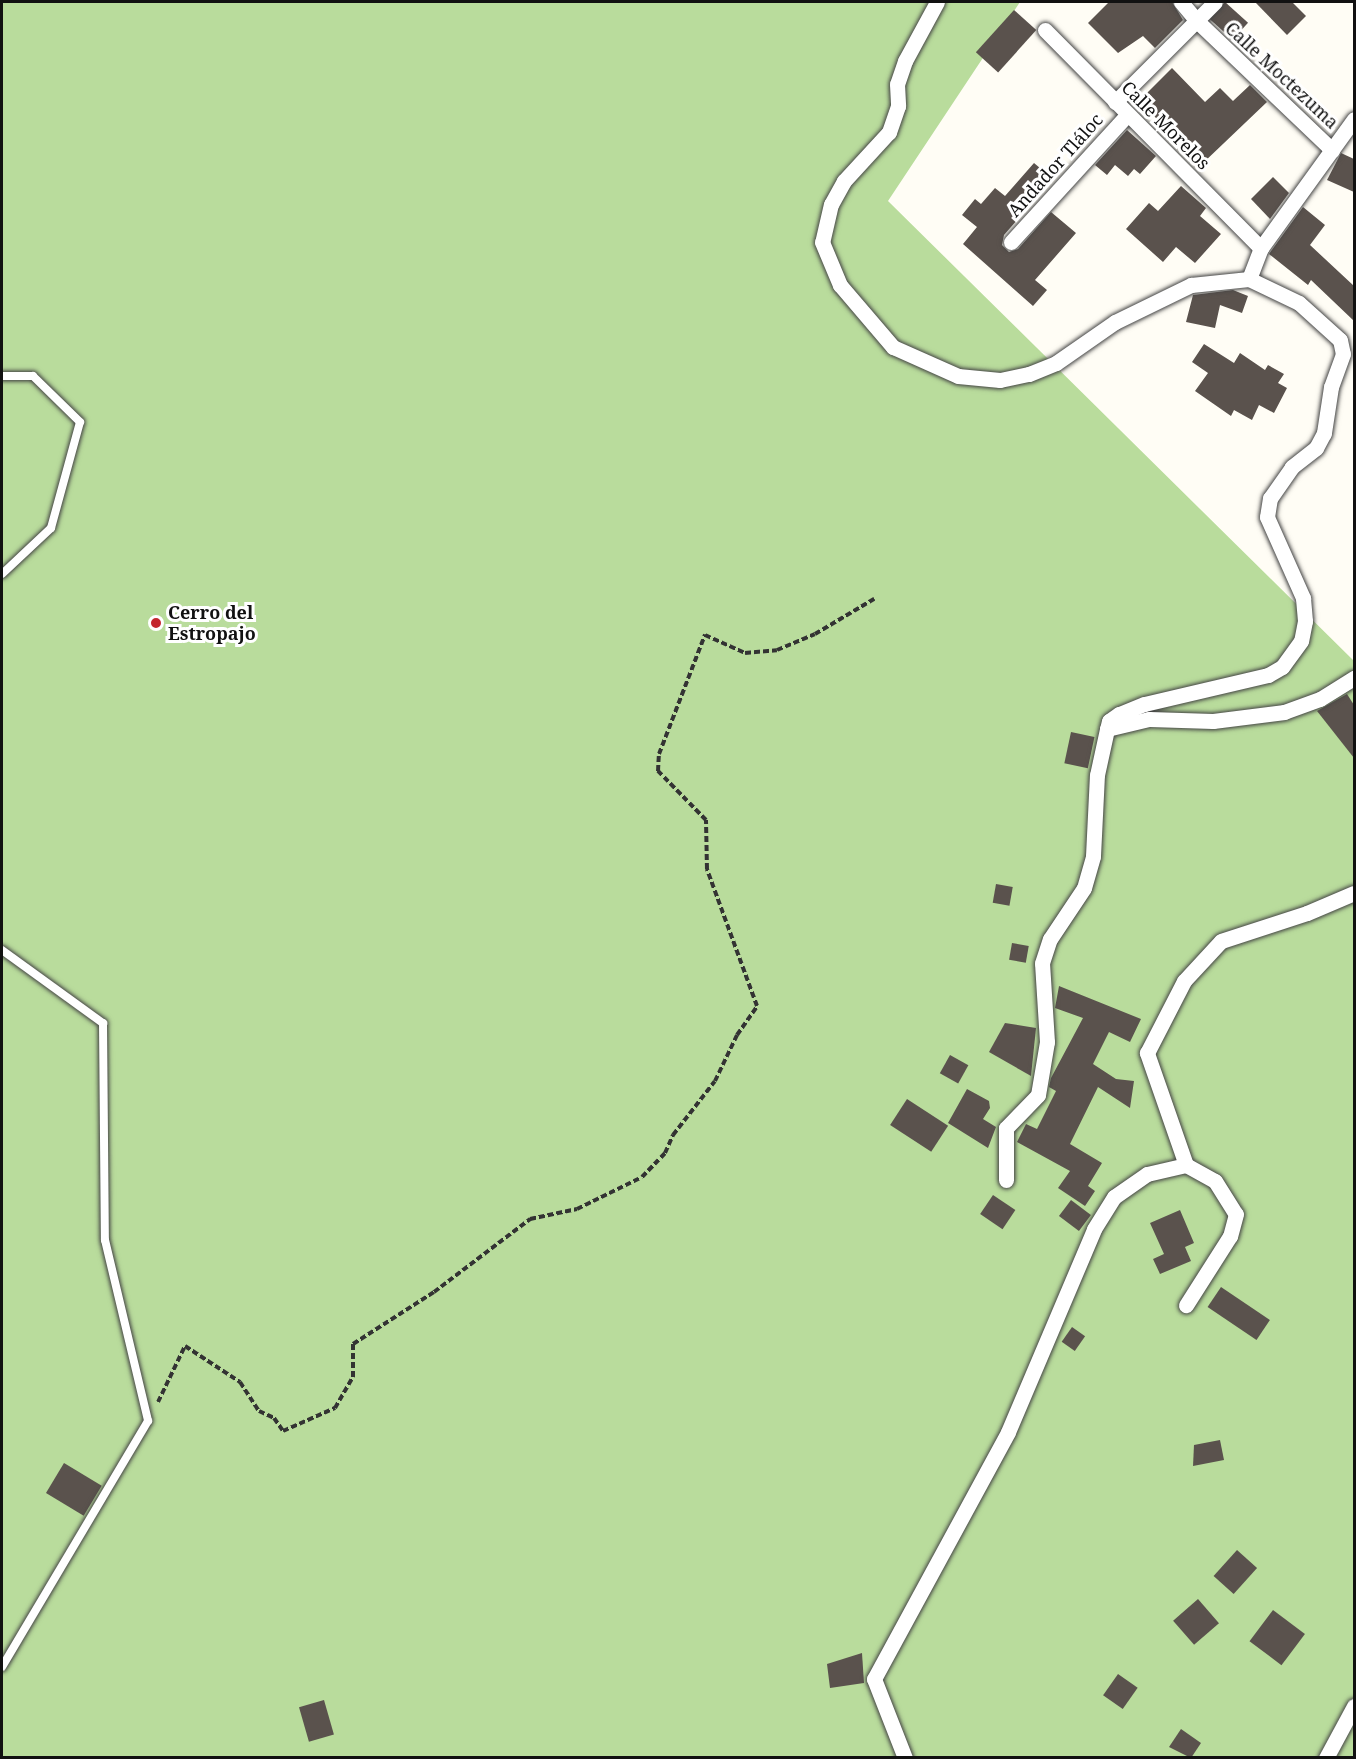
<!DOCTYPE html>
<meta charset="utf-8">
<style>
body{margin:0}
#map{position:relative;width:1356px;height:1759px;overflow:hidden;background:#fffdf5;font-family:"Noto Serif",serif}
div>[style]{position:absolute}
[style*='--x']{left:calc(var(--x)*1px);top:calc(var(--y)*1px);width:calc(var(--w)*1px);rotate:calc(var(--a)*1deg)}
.forest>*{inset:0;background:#b9dc9c}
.building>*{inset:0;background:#5a524d;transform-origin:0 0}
.path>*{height:4px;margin-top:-2px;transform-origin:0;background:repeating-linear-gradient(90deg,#333 0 6px,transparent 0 9px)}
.roads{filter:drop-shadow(0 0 2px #444) drop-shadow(0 0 2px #444)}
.lane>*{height:8px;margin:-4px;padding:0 4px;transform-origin:4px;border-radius:4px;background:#fff}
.street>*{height:15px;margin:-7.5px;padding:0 7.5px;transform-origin:7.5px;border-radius:7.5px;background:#fff}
.dots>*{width:16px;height:16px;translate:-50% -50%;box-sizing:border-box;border:3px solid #fff;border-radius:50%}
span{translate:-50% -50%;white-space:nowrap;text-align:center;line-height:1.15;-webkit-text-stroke:6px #fff;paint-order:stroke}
.street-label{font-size:18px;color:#111}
.poi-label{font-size:18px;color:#111;font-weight:700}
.left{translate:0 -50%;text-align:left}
.frame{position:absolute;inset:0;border:3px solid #111;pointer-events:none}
</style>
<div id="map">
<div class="forest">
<div style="clip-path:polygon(2px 2px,1020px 2px,888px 201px,1354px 661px,1354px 1757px,2px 1758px)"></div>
</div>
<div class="building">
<div style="clip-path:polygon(1109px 2px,1172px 2px,1183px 20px,1155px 48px,1143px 36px,1118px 53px,1088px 23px)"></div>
<div style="left:1225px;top:2px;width:31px;height:23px;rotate:42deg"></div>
<div style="clip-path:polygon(1255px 2px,1292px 2px,1306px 16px,1287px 35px)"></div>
<div style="left:1014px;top:10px;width:30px;height:57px;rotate:42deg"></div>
<div style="clip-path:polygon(1172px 68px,1205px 102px,1220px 88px,1233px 101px,1250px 85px,1267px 102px,1202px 164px,1139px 101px)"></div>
<div style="clip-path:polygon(1127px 130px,1156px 156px,1140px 174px,1134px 169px,1128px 176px,1115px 165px,1107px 175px,1095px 165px)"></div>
<div style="clip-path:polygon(1341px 153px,1354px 159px,1354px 192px,1327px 180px)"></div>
<div style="clip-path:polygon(1034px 163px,1053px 179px,1004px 235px,1002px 245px,1009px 252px,1018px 249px,1051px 212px,1076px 233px,1035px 280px,1047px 290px,1033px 306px,963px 244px,977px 227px,962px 215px,975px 199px,981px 204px,995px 188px,1005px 196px)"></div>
<div style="clip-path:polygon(1273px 177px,1289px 193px,1270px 219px,1251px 199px)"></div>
<div style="clip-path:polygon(1181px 186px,1206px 208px,1200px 216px,1221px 234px,1195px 263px,1176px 247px,1163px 262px,1126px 229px,1149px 203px,1158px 211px)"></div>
<div style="clip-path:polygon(1303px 207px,1325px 225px,1310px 245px,1354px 286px,1354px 321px,1311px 280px,1308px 285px,1269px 254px)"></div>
<div style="clip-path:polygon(1233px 290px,1248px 296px,1242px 313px,1220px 305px,1215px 328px,1186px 322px,1193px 295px)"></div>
<div style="clip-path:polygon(1204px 344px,1234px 363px,1240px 353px,1265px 370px,1268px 365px,1284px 374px,1278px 383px,1287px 388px,1274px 413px,1259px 405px,1252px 420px,1234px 410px,1231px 416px,1195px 391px,1208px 373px,1192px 362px)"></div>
<div style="clip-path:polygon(1347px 694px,1354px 705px,1354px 758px,1317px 711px)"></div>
<div style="left:1071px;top:732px;width:24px;height:32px;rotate:12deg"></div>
<div style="left:996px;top:884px;width:17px;height:19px;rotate:10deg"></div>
<div style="left:1012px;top:943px;width:17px;height:17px;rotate:10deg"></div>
<div style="clip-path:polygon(1059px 986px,1141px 1019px,1130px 1042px,1109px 1032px,1093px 1064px,1116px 1079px,1134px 1081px,1130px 1108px,1098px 1087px,1070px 1144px,1102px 1163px,1088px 1186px,1095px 1191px,1085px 1206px,1058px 1188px,1070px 1171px,1017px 1142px,1026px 1124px,1037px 1129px,1056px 1091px,1049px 1087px,1051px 1078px,1083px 1018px,1055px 1008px)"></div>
<div style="clip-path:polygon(1005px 1023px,1036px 1028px,1031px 1076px,989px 1052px)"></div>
<div style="left:950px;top:1055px;width:21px;height:21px;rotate:29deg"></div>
<div style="clip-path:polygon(967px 1089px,989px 1101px,990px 1108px,983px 1119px,996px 1127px,988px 1148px,948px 1123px)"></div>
<div style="left:907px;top:1099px;width:49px;height:31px;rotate:33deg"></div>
<div style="left:993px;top:1195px;width:27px;height:23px;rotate:34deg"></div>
<div style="left:1071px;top:1200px;width:25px;height:20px;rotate:37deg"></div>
<div style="clip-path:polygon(1180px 1210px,1194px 1243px,1185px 1247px,1191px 1261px,1160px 1274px,1153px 1259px,1164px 1254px,1150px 1223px)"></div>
<div style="left:1221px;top:1287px;width:59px;height:24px;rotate:34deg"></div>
<div style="left:1072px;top:1327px;width:16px;height:18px;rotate:35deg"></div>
<div style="clip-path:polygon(1220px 1440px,1224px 1460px,1193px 1466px,1194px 1445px)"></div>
<div style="left:64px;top:1463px;width:44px;height:35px;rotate:31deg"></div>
<div style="left:1237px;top:1550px;width:27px;height:35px;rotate:42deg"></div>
<div style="left:1198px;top:1599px;width:32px;height:33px;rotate:49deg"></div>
<div style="left:1273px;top:1610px;width:40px;height:39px;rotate:37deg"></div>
<div style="clip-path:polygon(862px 1653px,864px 1683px,830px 1688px,827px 1664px)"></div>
<div style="left:1118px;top:1674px;width:24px;height:26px;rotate:35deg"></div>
<div style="left:324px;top:1700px;width:36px;height:26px;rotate:74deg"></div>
<div style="clip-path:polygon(1181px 1729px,1201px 1743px,1191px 1758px,1169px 1747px)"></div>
</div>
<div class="path">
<div style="--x:158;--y:1402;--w:62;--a:-64.3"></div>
<div style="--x:185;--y:1346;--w:66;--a:33.2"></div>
<div style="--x:240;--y:1382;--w:35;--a:57"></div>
<div style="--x:259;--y:1411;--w:17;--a:25"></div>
<div style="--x:274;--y:1418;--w:16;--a:55"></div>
<div style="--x:283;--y:1431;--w:57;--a:-23.9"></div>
<div style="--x:335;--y:1408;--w:36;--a:-60"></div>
<div style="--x:353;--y:1377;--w:33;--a:-90"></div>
<div style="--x:353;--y:1344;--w:96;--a:-32.7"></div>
<div style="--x:434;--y:1292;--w:121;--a:-37.2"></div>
<div style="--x:530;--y:1219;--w:48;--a:-12"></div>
<div style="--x:577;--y:1209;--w:72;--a:-26.2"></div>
<div style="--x:642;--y:1177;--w:33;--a:-46"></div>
<div style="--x:665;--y:1153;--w:20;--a:-66"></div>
<div style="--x:673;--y:1135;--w:68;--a:-52.1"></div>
<div style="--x:715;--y:1081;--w:51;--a:-64.4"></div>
<div style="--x:737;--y:1035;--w:35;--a:-55"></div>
<div style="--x:757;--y:1006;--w:146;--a:-110.1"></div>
<div style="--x:707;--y:869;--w:49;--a:-91.2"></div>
<div style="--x:706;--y:820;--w:69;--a:-134.4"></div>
<div style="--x:658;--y:771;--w:17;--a:-87"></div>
<div style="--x:659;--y:754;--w:128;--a:-68.9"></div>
<div style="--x:705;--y:635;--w:44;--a:24.2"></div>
<div style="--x:745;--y:653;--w:32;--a:-5"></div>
<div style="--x:777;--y:650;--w:41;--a:-22.8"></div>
<div style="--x:815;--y:634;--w:69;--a:-30.7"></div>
</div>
<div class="roads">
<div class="lane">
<div style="--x:2;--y:376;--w:31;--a:0"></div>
<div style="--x:33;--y:376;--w:66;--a:44.4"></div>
<div style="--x:80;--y:422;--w:110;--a:105.3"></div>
<div style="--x:51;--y:528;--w:67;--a:136.8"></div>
<div style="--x:2;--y:950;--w:125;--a:35.9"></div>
<div style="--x:103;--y:1023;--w:217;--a:89.5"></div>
<div style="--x:105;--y:1240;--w:186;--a:76.6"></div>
<div style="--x:148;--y:1421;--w:286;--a:120.7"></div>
</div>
<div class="street">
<div style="--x:937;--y:2;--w:67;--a:118.5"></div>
<div style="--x:905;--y:61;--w:24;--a:109"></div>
<div style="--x:897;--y:84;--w:22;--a:87"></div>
<div style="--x:898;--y:106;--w:28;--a:109"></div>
<div style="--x:889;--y:132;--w:67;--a:132.6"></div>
<div style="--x:844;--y:181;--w:26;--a:119"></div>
<div style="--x:831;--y:204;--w:39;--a:103"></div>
<div style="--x:822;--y:242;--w:47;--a:67.3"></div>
<div style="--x:840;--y:285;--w:82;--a:49.5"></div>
<div style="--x:893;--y:347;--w:71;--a:24"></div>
<div style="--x:958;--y:376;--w:42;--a:5.4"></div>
<div style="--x:1000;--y:380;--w:30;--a:-12"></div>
<div style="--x:1029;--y:374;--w:29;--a:-22"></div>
<div style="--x:1056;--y:363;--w:72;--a:-34.8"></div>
<div style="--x:1115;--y:322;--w:85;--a:-26"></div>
<div style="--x:1191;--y:285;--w:58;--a:-5.9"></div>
<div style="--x:1249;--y:279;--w:55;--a:25.6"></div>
<div style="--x:1299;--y:303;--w:55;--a:42.1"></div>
<div style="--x:1340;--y:340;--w:14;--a:78"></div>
<div style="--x:1343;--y:354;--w:35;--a:110"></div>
<div style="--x:1331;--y:387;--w:47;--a:98.7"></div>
<div style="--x:1324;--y:433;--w:17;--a:118"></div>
<div style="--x:1316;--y:448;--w:31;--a:142"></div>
<div style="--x:1292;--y:467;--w:38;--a:125"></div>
<div style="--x:1270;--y:498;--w:19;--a:99"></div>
<div style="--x:1267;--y:517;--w:89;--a:66"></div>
<div style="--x:1303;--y:598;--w:23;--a:85"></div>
<div style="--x:1305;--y:621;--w:20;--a:101"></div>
<div style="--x:1301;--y:641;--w:32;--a:126"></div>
<div style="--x:1282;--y:667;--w:16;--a:150"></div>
<div style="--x:1268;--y:675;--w:127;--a:166.8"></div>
<div style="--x:1144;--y:704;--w:27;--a:158"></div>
<div style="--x:1119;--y:714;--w:12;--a:145"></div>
<div style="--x:1109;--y:721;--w:8;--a:104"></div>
<div style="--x:1181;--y:2;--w:25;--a:50"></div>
<div style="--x:1197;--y:21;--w:187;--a:43.7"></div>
<div style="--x:1045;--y:30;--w:307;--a:45.3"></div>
<div style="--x:1115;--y:102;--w:141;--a:-45"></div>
<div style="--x:1011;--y:242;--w:172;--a:-47.6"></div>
<div style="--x:1249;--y:279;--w:33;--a:-69"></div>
<div style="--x:1261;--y:248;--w:159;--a:-54.2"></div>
<div style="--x:1186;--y:1165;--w:119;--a:-109.2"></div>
<div style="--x:1147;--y:1053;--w:81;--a:-62.8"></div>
<div style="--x:1184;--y:981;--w:54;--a:-47.2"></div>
<div style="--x:1221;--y:941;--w:90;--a:-18"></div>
<div style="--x:1307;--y:913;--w:51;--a:-23.1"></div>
<div style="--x:1006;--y:1180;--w:52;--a:-90"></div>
<div style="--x:1006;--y:1128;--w:46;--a:-45.9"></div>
<div style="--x:1038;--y:1095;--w:54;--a:-80.4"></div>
<div style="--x:1047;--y:1042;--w:79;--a:-93.6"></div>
<div style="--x:1042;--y:963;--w:25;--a:-72"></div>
<div style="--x:1050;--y:939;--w:61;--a:-56.3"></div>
<div style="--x:1084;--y:888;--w:33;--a:-74"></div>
<div style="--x:1093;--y:856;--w:81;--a:-87.2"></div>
<div style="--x:1097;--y:775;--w:47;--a:-77.7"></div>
<div style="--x:1107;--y:729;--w:43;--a:-13.4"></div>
<div style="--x:1149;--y:719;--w:64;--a:1.8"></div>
<div style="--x:1213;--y:721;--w:72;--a:-7.2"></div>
<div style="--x:1284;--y:712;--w:38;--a:-20"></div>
<div style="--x:1320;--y:699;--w:40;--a:-32"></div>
<div style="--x:905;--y:1758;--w:85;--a:-111.4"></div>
<div style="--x:874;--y:1679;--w:281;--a:-61.5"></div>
<div style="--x:1008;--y:1432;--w:220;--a:-67"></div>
<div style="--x:1094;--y:1229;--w:38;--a:-58"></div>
<div style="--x:1114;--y:1197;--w:40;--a:-34.9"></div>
<div style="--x:1147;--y:1174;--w:40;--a:-13"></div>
<div style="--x:1186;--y:1165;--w:33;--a:29"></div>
<div style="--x:1215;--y:1181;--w:39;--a:58"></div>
<div style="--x:1236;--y:1214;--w:23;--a:105"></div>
<div style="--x:1230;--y:1236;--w:82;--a:122.5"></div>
<div style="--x:1326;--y:1758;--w:59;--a:-61.7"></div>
</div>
</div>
<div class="dots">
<div style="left:156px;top:623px;background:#c4262e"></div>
</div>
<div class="street-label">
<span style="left:1282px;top:75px;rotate:43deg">Calle Moctezuma</span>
<span style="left:1166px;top:125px;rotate:45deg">Calle Morelos</span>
<span style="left:1055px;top:165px;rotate:-48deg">Andador Tláloc</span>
</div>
<div class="poi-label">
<span class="left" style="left:168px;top:623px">Cerro del<br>Estropajo</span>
</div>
<div class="frame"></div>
</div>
